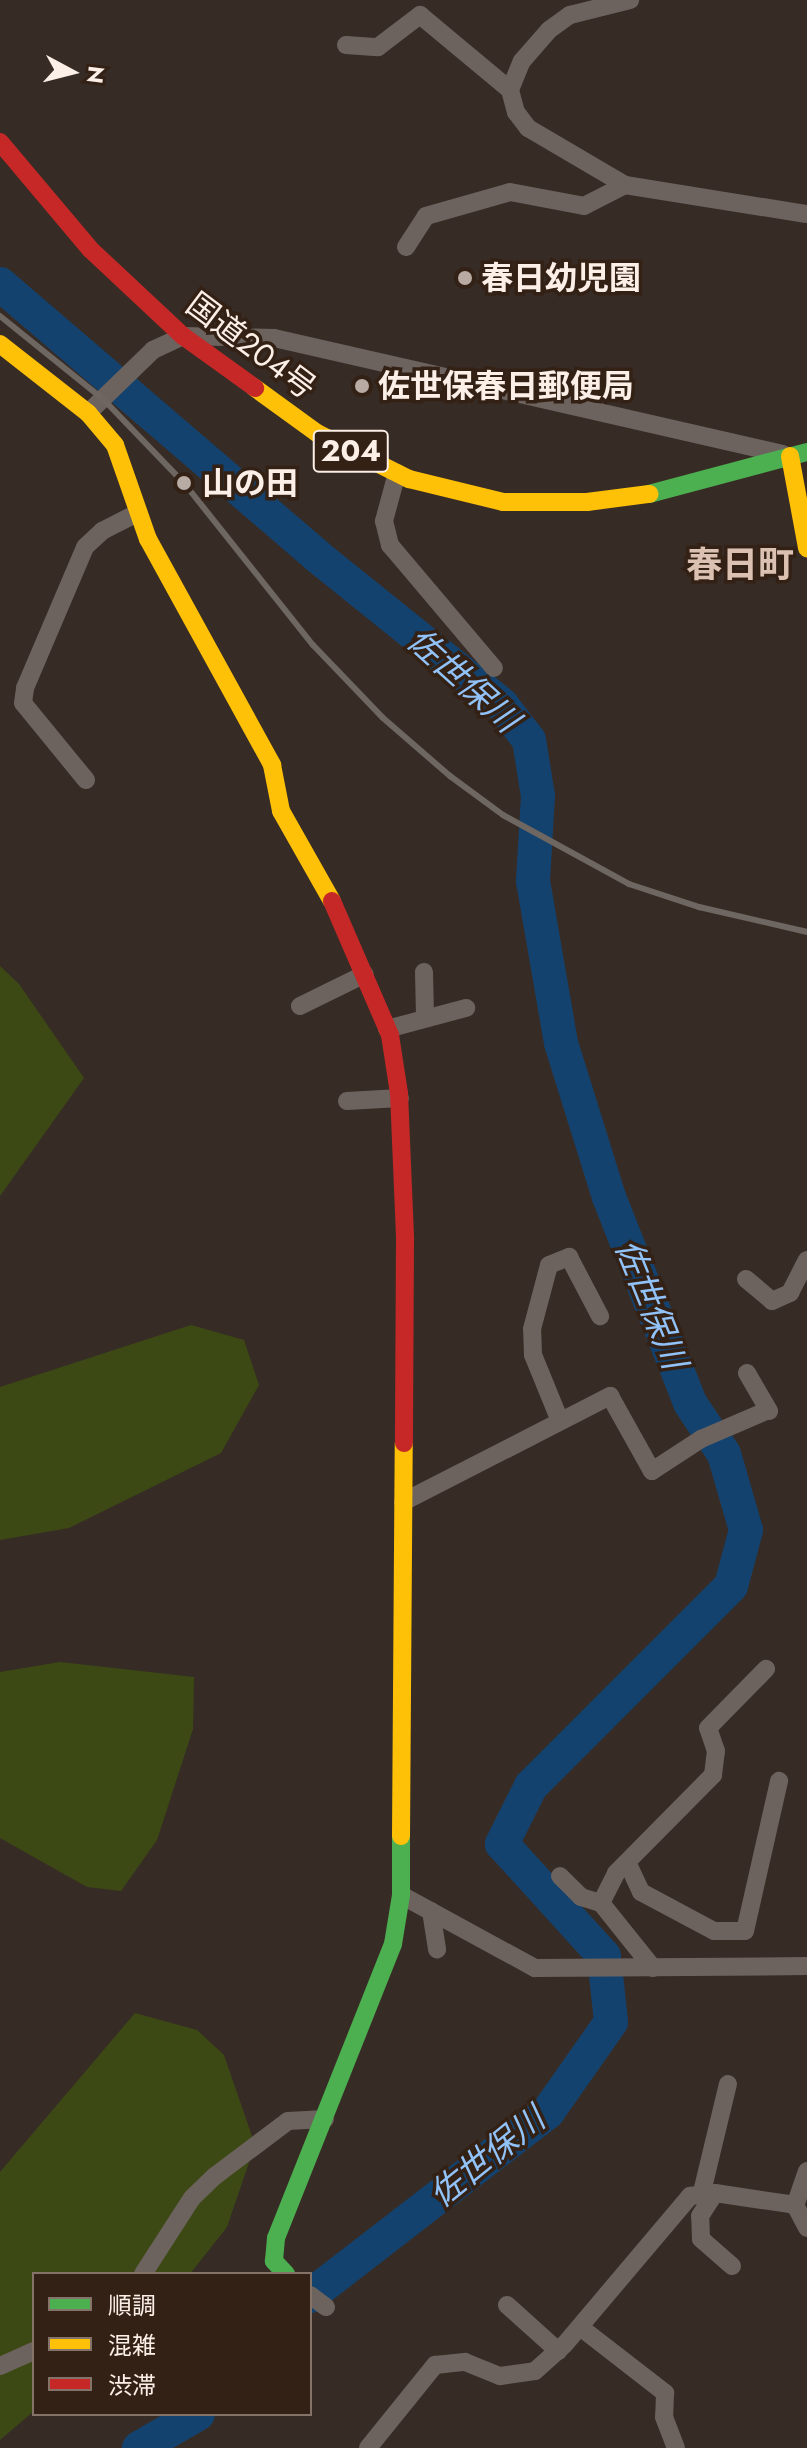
<!DOCTYPE html>
<meta charset="utf-8">
<style>
body{margin:0}
#map{position:relative;width:807px;height:2448px;overflow:hidden;background:#372c25;font-family:Jost,"Noto Sans JP",sans-serif}
div>[style]{position:absolute}
[style*='--x']{left:calc(var(--x)*1px);top:calc(var(--y)*1px);width:calc(var(--w)*1px);rotate:calc(var(--a)*1deg)}
.green>*{inset:0;background:#3c4915}
.river>*{height:34px;margin:-17px;padding:0 17px;transform-origin:17px;border-radius:17px;background:#14426f}
.street>*{height:18px;margin:-9px;padding:0 9px;transform-origin:9px;border-radius:9px;background:#6d635e}
.fast>*{height:18px;margin:-9px;padding:0 9px;transform-origin:9px;border-radius:9px;background:#4caf50}
.slow>*{height:18px;margin:-9px;padding:0 9px;transform-origin:9px;border-radius:9px;background:#ffc107}
.jam>*{height:18px;margin:-9px;padding:0 9px;transform-origin:9px;border-radius:9px;background:#c62828}
.rail>*{height:6px;margin:-3px;padding:0 3px;transform-origin:3px;border-radius:3px;background:#6e6660}
.dots>*{width:22px;height:22px;translate:-50% -50%;box-sizing:border-box;border:4px solid #342115;border-radius:50%}
span{translate:-50% -50%;white-space:nowrap;text-align:center;line-height:1.15;-webkit-text-stroke:7px #342115;paint-order:stroke}
.shield-label span{padding:2px 6px;background:#342115;border:2px solid;border-radius:6px;-webkit-text-stroke-width:0}
.shield-label{font-size:30px;color:#fcefe7;font-weight:700}
.poi-label{font-size:32px;color:#fcefe7;font-weight:700}
.left{translate:0 -50%;text-align:left}
.street-label{font-size:32px;color:#fcefe7}
.water-label{font-size:34px;color:#91c2f8;font-style:italic}
.quarter-label{font-size:36px;color:#dac1b2;font-weight:700}
.legend{position:absolute;left:32px;top:2272px;width:280px;height:144px;box-sizing:border-box;background:#342115;border:2px solid #847369;margin:0;padding:10px 14px;list-style:none;font-size:24px;color:#fcefe7}
.legend li{display:flex;align-items:center;gap:16px;height:40px}
.legend b{width:40px;border:2px solid #847369}
.north{position:absolute;left:32px;top:32px;width:80px;height:80px;-webkit-text-stroke:6px #342115;paint-order:stroke;rotate:97deg;font-size:22px;font-weight:700;line-height:32px;text-align:center;color:#fcefe7}
.north::after{content:'';display:block;margin:auto;width:28px;height:36px;background:#fcefe7;clip-path:polygon(50% 0,100% 100%,50% 72%,0 100%)}
</style>
<div id="map">
<div class="green">
<div style="clip-path:polygon(0 966px,19px 984px,84px 1078px,0 1196px)"></div>
<div style="clip-path:polygon(191px 1325px,244px 1340px,259px 1385px,221px 1453px,69px 1528px,0 1540px,0 1387px)"></div>
<div style="clip-path:polygon(60px 1662px,194px 1677px,193px 1729px,157px 1840px,121px 1891px,87px 1887px,0 1838px,0 1672px)"></div>
<div style="clip-path:polygon(135px 2013px,197px 2030px,224px 2055px,255px 2145px,227px 2227px,190px 2274px,34px 2274px,34px 2411px,0 2440px,0 2172px)"></div>
</div>
<div class="river">
<div style="--x:0;--y:284;--w:418;--a:40.6"></div>
<div style="--x:317;--y:556;--w:238;--a:38.8"></div>
<div style="--x:502;--y:705;--w:44;--a:52.4"></div>
<div style="--x:529;--y:740;--w:57;--a:80.9"></div>
<div style="--x:538;--y:796;--w:85;--a:93.4"></div>
<div style="--x:533;--y:881;--w:164;--a:80.2"></div>
<div style="--x:561;--y:1043;--w:161;--a:72.7"></div>
<div style="--x:609;--y:1197;--w:221;--a:68.5"></div>
<div style="--x:690;--y:1403;--w:61;--a:56.3"></div>
<div style="--x:724;--y:1454;--w:79;--a:73.9"></div>
<div style="--x:746;--y:1530;--w:58;--a:105"></div>
<div style="--x:731;--y:1586;--w:283;--a:135"></div>
<div style="--x:531;--y:1786;--w:65;--a:116.6"></div>
<div style="--x:502;--y:1844;--w:151;--a:47.7"></div>
<div style="--x:604;--y:1956;--w:66;--a:83.9"></div>
<div style="--x:611;--y:2022;--w:110;--a:125"></div>
<div style="--x:548;--y:2112;--w:301;--a:142.3"></div>
<div style="--x:139;--y:2448;--w:68;--a:-30"></div>
</div>
<div class="street">
<div style="--x:346;--y:45;--w:32;--a:4"></div>
<div style="--x:378;--y:47;--w:53;--a:-37.3"></div>
<div style="--x:420;--y:15;--w:117;--a:39.8"></div>
<div style="--x:510;--y:90;--w:23;--a:75"></div>
<div style="--x:516;--y:112;--w:20;--a:53"></div>
<div style="--x:528;--y:128;--w:113;--a:30.4"></div>
<div style="--x:625;--y:185;--w:184;--a:9.1"></div>
<div style="--x:510;--y:90;--w:31;--a:-68"></div>
<div style="--x:522;--y:61;--w:41;--a:-48.9"></div>
<div style="--x:549;--y:30;--w:26;--a:-36"></div>
<div style="--x:570;--y:15;--w:62;--a:-14"></div>
<div style="--x:406;--y:247;--w:37;--a:-57"></div>
<div style="--x:426;--y:216;--w:87;--a:-15.9"></div>
<div style="--x:510;--y:192;--w:75;--a:10.7"></div>
<div style="--x:584;--y:206;--w:46;--a:-27.1"></div>
<div style="--x:88;--y:413;--w:91;--a:-44.1"></div>
<div style="--x:153;--y:350;--w:33;--a:-25"></div>
<div style="--x:183;--y:336;--w:91;--a:1.3"></div>
<div style="--x:274;--y:338;--w:522;--a:12.84"></div>
<div style="--x:397;--y:473;--w:50;--a:105.2"></div>
<div style="--x:384;--y:521;--w:25;--a:76"></div>
<div style="--x:390;--y:545;--w:161;--a:49.8"></div>
<div style="--x:86;--y:780;--w:99;--a:-129.3"></div>
<div style="--x:23;--y:703;--w:15;--a:-82"></div>
<div style="--x:25;--y:688;--w:153;--a:-66.9"></div>
<div style="--x:85;--y:547;--w:23;--a:-43"></div>
<div style="--x:102;--y:531;--w:38;--a:-27"></div>
<div style="--x:424;--y:972;--w:44;--a:88.7"></div>
<div style="--x:300;--y:1006;--w:72;--a:-26.2"></div>
<div style="--x:387;--y:1029;--w:82;--a:-14.9"></div>
<div style="--x:347;--y:1101;--w:53;--a:-3.2"></div>
<div style="--x:746;--y:1279;--w:34;--a:40"></div>
<div style="--x:772;--y:1301;--w:20;--a:-24"></div>
<div style="--x:790;--y:1293;--w:37;--a:-63"></div>
<div style="--x:747;--y:1373;--w:44;--a:59.9"></div>
<div style="--x:560;--y:1421;--w:71;--a:-112.2"></div>
<div style="--x:533;--y:1355;--w:26;--a:-92"></div>
<div style="--x:532;--y:1329;--w:66;--a:-75.1"></div>
<div style="--x:549;--y:1265;--w:22;--a:-22"></div>
<div style="--x:569;--y:1257;--w:67;--a:62.3"></div>
<div style="--x:403;--y:1502;--w:233;--a:-27.1"></div>
<div style="--x:610;--y:1396;--w:86;--a:60.8"></div>
<div style="--x:652;--y:1471;--w:59;--a:-33.1"></div>
<div style="--x:701;--y:1439;--w:71;--a:-23.3"></div>
<div style="--x:628;--y:1864;--w:31;--a:65"></div>
<div style="--x:641;--y:1892;--w:83;--a:28.1"></div>
<div style="--x:714;--y:1931;--w:31;--a:0"></div>
<div style="--x:745;--y:1931;--w:154;--a:-77.2"></div>
<div style="--x:560;--y:1876;--w:30;--a:45"></div>
<div style="--x:581;--y:1897;--w:21;--a:17"></div>
<div style="--x:401;--y:1895;--w:153;--a:28.6"></div>
<div style="--x:535;--y:1968;--w:272;--a:-0.4"></div>
<div style="--x:431;--y:1911;--w:39;--a:81"></div>
<div style="--x:653;--y:1968;--w:83;--a:-128.7"></div>
<div style="--x:601;--y:1903;--w:34;--a:-63"></div>
<div style="--x:616;--y:1873;--w:138;--a:-45.3"></div>
<div style="--x:713;--y:1775;--w:24;--a:-83"></div>
<div style="--x:716;--y:1751;--w:24;--a:-109"></div>
<div style="--x:708;--y:1728;--w:83;--a:-45.5"></div>
<div style="--x:807;--y:2171;--w:36;--a:109"></div>
<div style="--x:795;--y:2205;--w:26;--a:62"></div>
<div style="--x:702;--y:2192;--w:111;--a:-76.5"></div>
<div style="--x:732;--y:2266;--w:41;--a:-138.9"></div>
<div style="--x:701;--y:2239;--w:23;--a:-92"></div>
<div style="--x:700;--y:2216;--w:27;--a:-57"></div>
<div style="--x:715;--y:2193;--w:81;--a:8.5"></div>
<div style="--x:143;--y:2274;--w:90;--a:-57.2"></div>
<div style="--x:192;--y:2198;--w:32;--a:-44"></div>
<div style="--x:215;--y:2176;--w:91;--a:-37"></div>
<div style="--x:288;--y:2121;--w:37;--a:-3"></div>
<div style="--x:310;--y:2295;--w:20;--a:37"></div>
<div style="--x:507;--y:2305;--w:69;--a:42"></div>
<div style="--x:580;--y:2327;--w:108;--a:37.8"></div>
<div style="--x:665;--y:2393;--w:24;--a:92"></div>
<div style="--x:664;--y:2417;--w:33;--a:69"></div>
<div style="--x:0;--y:2366;--w:37;--a:-24"></div>
<div style="--x:368;--y:2448;--w:107;--a:-51.1"></div>
<div style="--x:435;--y:2365;--w:30;--a:-6"></div>
<div style="--x:465;--y:2362;--w:38;--a:22"></div>
<div style="--x:500;--y:2376;--w:35;--a:-8"></div>
<div style="--x:535;--y:2371;--w:40;--a:-42"></div>
<div style="--x:565;--y:2344;--w:194;--a:-49.8"></div>
<div style="--x:690;--y:2196;--w:25;--a:-7"></div>
</div>
<div class="fast">
<div style="--x:649;--y:494;--w:163;--a:-14.9"></div>
<div style="--x:286;--y:2274;--w:18;--a:-133"></div>
<div style="--x:274;--y:2261;--w:23;--a:-85"></div>
<div style="--x:276;--y:2238;--w:316;--a:-68.3"></div>
<div style="--x:393;--y:1944;--w:50;--a:-80.7"></div>
<div style="--x:401;--y:1895;--w:59;--a:-90"></div>
</div>
<div class="slow">
<div style="--x:0;--y:344;--w:112;--a:38.1"></div>
<div style="--x:88;--y:413;--w:42;--a:49.8"></div>
<div style="--x:115;--y:445;--w:100;--a:70.7"></div>
<div style="--x:148;--y:539;--w:258;--a:61.2"></div>
<div style="--x:272;--y:765;--w:47;--a:78.9"></div>
<div style="--x:281;--y:811;--w:103;--a:60.5"></div>
<div style="--x:255;--y:388;--w:77;--a:36"></div>
<div style="--x:317;--y:433;--w:103;--a:26.6"></div>
<div style="--x:409;--y:479;--w:97;--a:13.7"></div>
<div style="--x:503;--y:502;--w:84;--a:0"></div>
<div style="--x:587;--y:502;--w:63;--a:-7.4"></div>
<div style="--x:790;--y:456;--w:94;--a:79.5"></div>
<div style="--x:401;--y:1836;--w:393;--a:-89.6"></div>
</div>
<div class="jam">
<div style="--x:0;--y:142;--w:141;--a:49.9"></div>
<div style="--x:91;--y:250;--w:126;--a:43.1"></div>
<div style="--x:183;--y:336;--w:89;--a:35.8"></div>
<div style="--x:332;--y:901;--w:146;--a:66.6"></div>
<div style="--x:390;--y:1035;--w:59;--a:81.2"></div>
<div style="--x:399;--y:1093;--w:146;--a:87.6"></div>
<div style="--x:405;--y:1239;--w:204;--a:90.3"></div>
</div>
<div class="rail">
<div style="--x:0;--y:316;--w:134;--a:38.9"></div>
<div style="--x:104;--y:400;--w:115;--a:46.1"></div>
<div style="--x:184;--y:483;--w:207;--a:51.5"></div>
<div style="--x:313;--y:645;--w:101;--a:46.2"></div>
<div style="--x:383;--y:718;--w:89;--a:40.9"></div>
<div style="--x:450;--y:776;--w:66;--a:36.3"></div>
<div style="--x:503;--y:815;--w:144;--a:28.7"></div>
<div style="--x:629;--y:884;--w:74;--a:18.2"></div>
<div style="--x:699;--y:907;--w:111;--a:13"></div>
</div>
<div class="dots">
<div style="left:465px;top:278px;background:#b7aba3"></div>
<div style="left:362px;top:386px;background:#b7aba3"></div>
<div style="left:184px;top:483px;background:#b7aba3"></div>
</div>
<div class="shield-label">
<span style="left:351px;top:451px">204</span>
</div>
<div class="poi-label">
<span class="left" style="left:481px;top:278px">春日幼児園</span>
<span class="left" style="left:378px;top:386px">佐世保春日郵便局</span>
<span class="left" style="left:202px;top:483px">山の田</span>
</div>
<div class="street-label">
<span style="left:251px;top:346px;rotate:37deg">国道204号</span>
</div>
<div class="water-label">
<span style="left:463px;top:680px;rotate:42deg">佐世保川</span>
<span style="left:651px;top:1304px;rotate:68deg">佐世保川</span>
<span style="left:487px;top:2157px;rotate:-39deg">佐世保川</span>
</div>
<div class="quarter-label">
<span style="left:740px;top:565px">春日町</span>
</div>
<ul class="legend">
<li><b style="height:10px;background:#4caf50"></b>順調</li>
<li><b style="height:10px;background:#ffc107"></b>混雑</li>
<li><b style="height:10px;background:#c62828"></b>渋滞</li>
</ul>
<div class="north">N</div>
</div>
